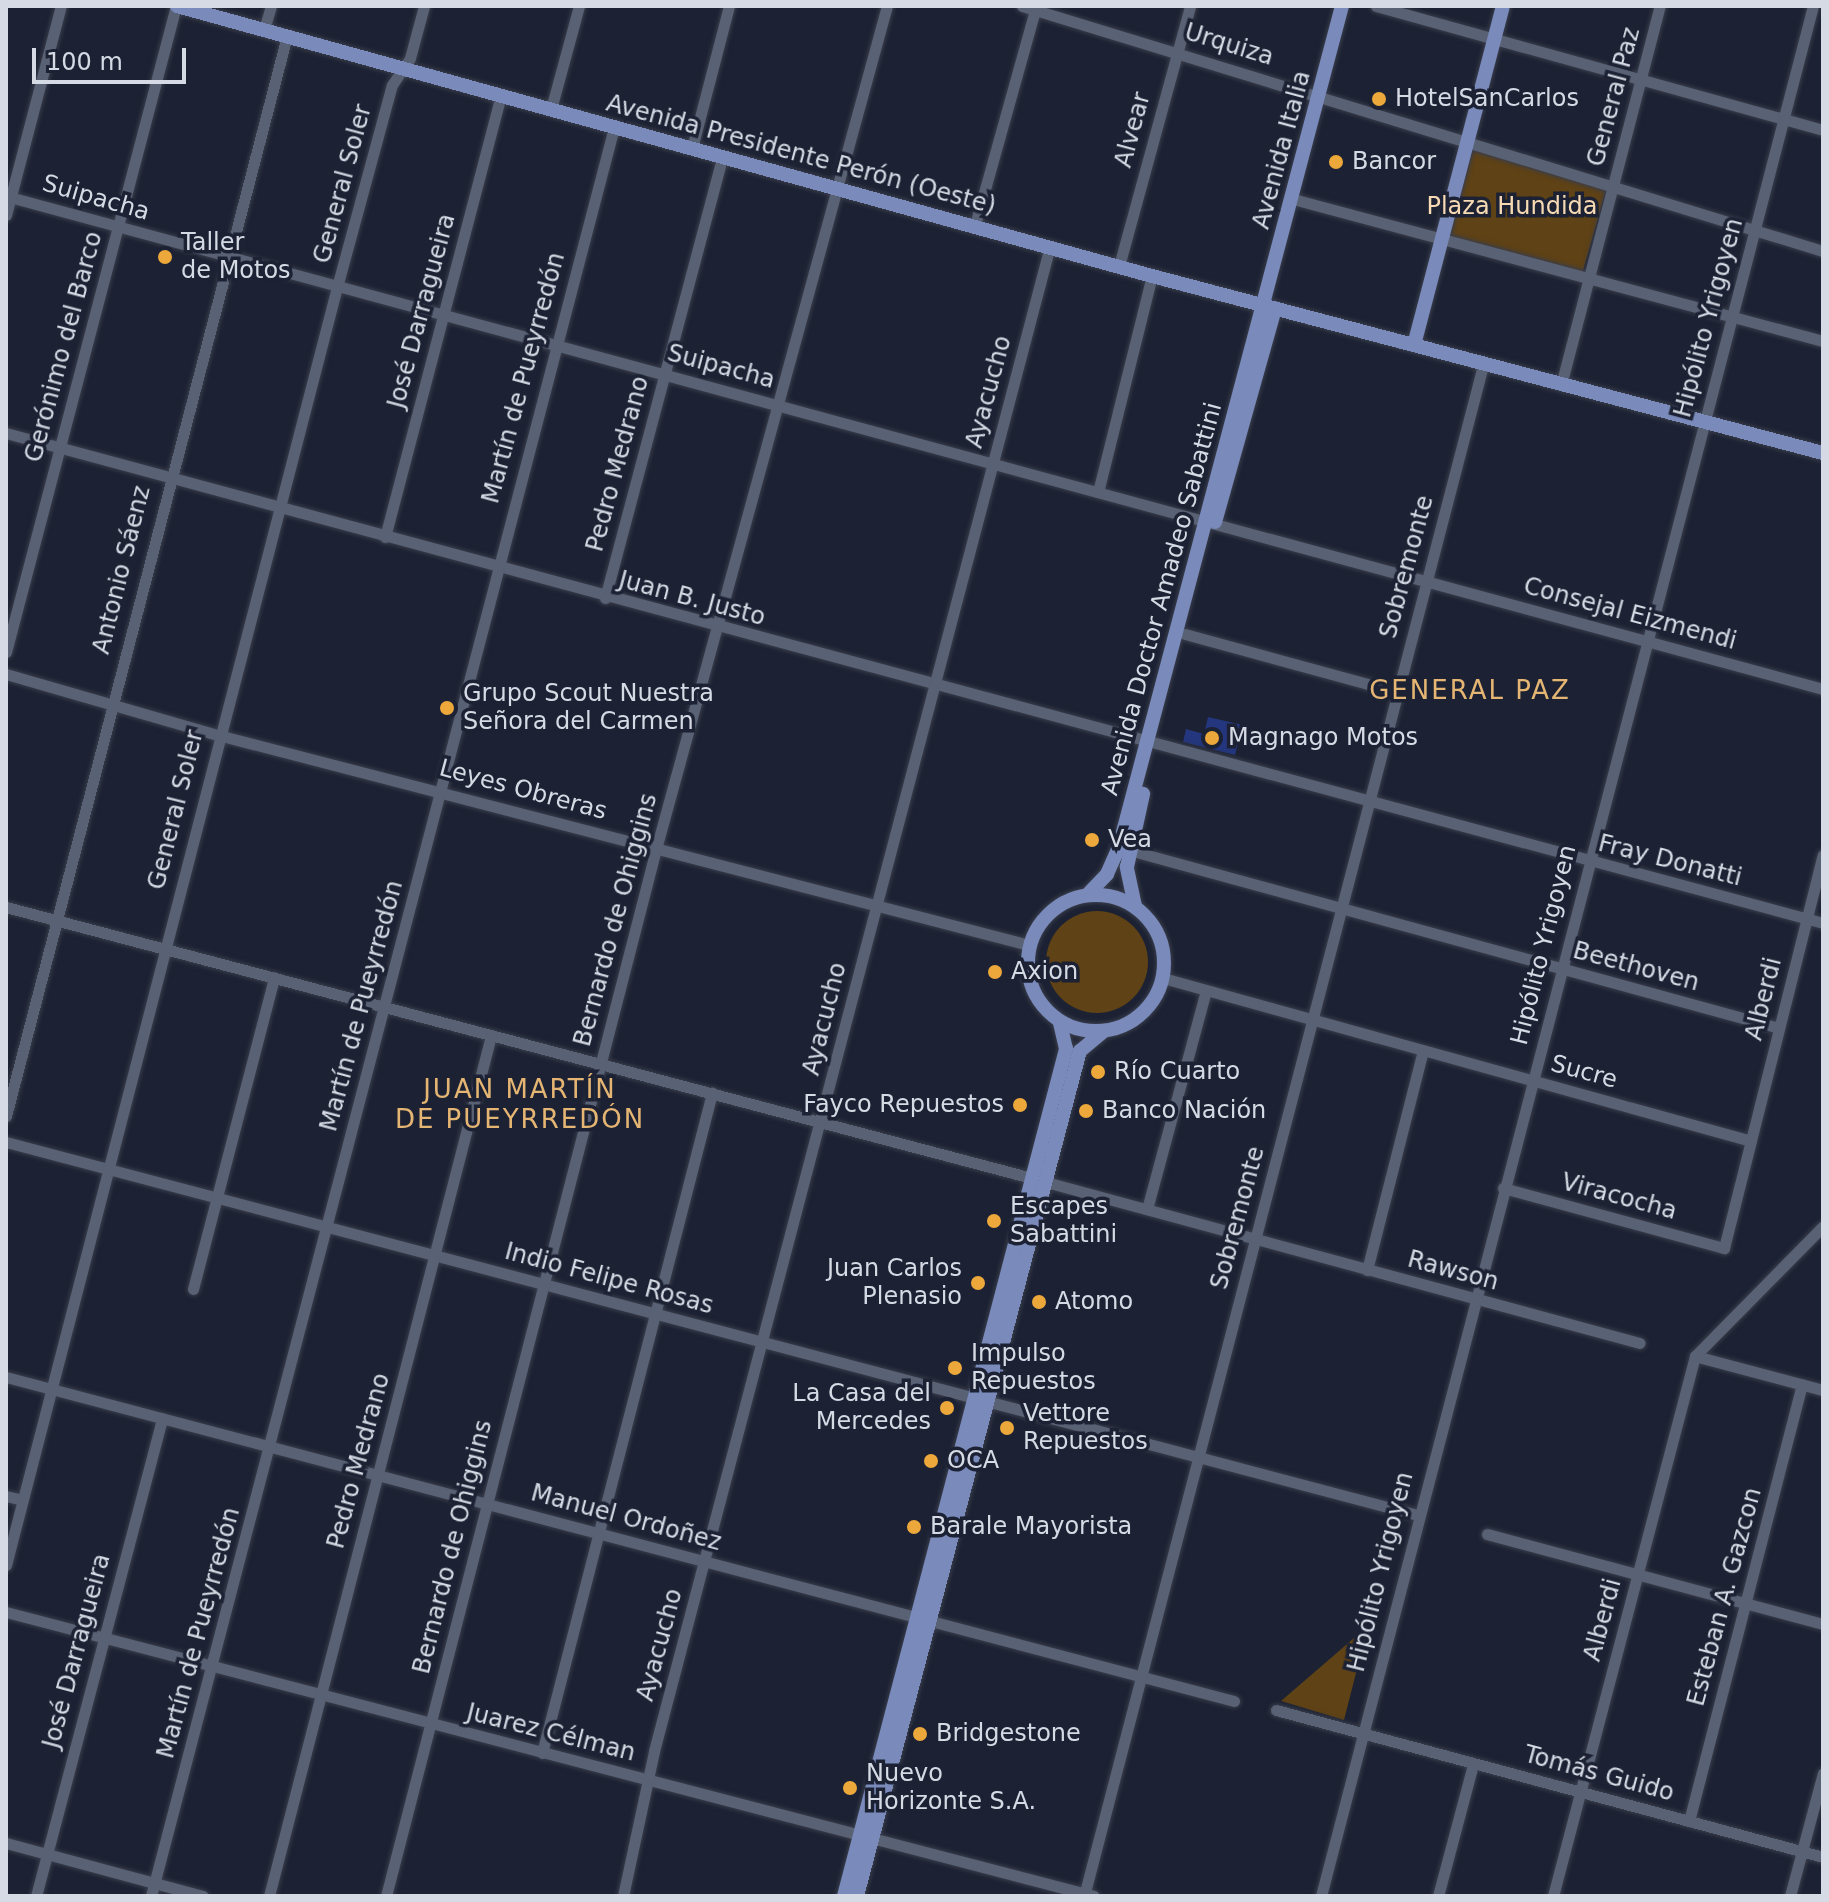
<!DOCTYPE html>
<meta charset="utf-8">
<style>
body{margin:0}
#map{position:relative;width:1829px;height:1902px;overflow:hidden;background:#1c2233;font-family:"DejaVu Sans",sans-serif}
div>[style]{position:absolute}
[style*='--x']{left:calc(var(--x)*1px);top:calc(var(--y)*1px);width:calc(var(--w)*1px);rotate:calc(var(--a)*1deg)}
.green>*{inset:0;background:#5f4215;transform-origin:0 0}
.round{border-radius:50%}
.building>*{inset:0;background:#24367d}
.roads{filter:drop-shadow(0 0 2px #393d4b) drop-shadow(0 0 2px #393d4b)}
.minor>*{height:11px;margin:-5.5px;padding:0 5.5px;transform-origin:5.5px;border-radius:5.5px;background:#596174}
.major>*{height:14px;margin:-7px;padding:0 7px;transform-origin:7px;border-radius:7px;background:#798abb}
.major>.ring{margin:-7px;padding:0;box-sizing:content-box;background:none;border:14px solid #798abb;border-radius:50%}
.dots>*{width:22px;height:22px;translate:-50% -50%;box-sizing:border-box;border:4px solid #1c2233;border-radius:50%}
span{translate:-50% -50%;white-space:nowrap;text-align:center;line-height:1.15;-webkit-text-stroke:7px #1c2233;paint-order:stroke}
.street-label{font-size:24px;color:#d6dae5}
.poi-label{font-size:24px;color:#d6dae5}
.left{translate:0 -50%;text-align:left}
.right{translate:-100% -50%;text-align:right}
.park-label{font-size:24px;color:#f7dab3}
.neighbourhood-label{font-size:26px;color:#e5b573;letter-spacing:2px}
.frame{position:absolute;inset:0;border:8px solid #d6dae5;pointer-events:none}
.scale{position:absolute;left:32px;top:48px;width:154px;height:36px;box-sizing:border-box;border:4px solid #d6dae5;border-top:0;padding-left:10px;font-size:24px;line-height:28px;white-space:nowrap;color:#d6dae5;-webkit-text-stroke:6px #1c2233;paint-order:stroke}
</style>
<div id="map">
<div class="green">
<div style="left:1473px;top:150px;width:139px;height:89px;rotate:16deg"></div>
<div class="round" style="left:1046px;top:911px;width:102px;height:102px"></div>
<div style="clip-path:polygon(1368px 1626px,1344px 1720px,1281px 1701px)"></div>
</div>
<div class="building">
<div style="clip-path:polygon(1208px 717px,1243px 725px,1235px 755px,1183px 742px,1186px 729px,1204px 734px)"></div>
</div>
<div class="roads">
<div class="minor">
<div style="--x:1022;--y:6;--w:838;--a:17.01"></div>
<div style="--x:1376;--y:6;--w:464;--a:15.5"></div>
<div style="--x:264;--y:30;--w:25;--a:-74"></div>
<div style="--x:551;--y:109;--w:107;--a:-74.8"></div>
<div style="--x:692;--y:148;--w:147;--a:-75.4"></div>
<div style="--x:6;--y:196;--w:1883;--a:15.18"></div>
<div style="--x:1293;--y:199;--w:549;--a:15"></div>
<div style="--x:6;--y:215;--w:216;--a:-75.3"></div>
<div style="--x:975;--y:225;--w:227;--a:-74.4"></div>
<div style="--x:1119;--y:266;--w:270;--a:-74.7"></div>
<div style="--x:1561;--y:385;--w:392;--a:-75.4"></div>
<div style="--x:6;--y:433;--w:1882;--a:15.09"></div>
<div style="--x:1098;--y:492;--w:223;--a:-76"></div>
<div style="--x:385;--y:537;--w:456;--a:-75.3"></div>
<div style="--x:605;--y:598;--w:456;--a:-75.1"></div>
<div style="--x:1185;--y:634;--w:220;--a:15.3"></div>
<div style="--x:6;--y:652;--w:668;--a:-75.26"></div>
<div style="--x:6;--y:674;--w:221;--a:16.1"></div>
<div style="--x:218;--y:735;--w:838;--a:14.52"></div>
<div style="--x:1129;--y:850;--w:674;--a:15.31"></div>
<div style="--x:6;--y:907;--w:1061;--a:14.8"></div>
<div style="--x:1163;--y:978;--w:610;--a:15.49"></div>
<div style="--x:6;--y:1116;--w:1116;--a:-75.42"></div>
<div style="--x:6;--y:1142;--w:1460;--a:14.8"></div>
<div style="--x:1046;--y:1182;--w:615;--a:15.17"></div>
<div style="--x:1503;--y:1188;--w:229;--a:15.2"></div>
<div style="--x:1724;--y:1248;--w:405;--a:-75.9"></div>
<div style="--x:1147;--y:1209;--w:226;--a:-74.9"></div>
<div style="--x:1367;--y:1270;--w:226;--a:-75.7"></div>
<div style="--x:193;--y:1289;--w:322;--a:-75.4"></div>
<div style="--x:1695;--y:1356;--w:132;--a:14.9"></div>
<div style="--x:6;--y:1377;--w:1270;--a:14.78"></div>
<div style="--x:6;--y:1496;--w:17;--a:13"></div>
<div style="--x:1487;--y:1534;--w:348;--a:15"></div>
<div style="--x:6;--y:1565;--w:1320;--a:-75.48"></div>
<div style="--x:337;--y:287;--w:209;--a:-74.8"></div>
<div style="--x:392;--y:85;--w:32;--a:-56"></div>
<div style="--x:410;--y:58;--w:54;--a:-74.9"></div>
<div style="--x:6;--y:1612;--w:1124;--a:14.63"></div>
<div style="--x:1276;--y:1710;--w:566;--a:15.04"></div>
<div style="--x:542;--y:1753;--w:682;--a:-75.56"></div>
<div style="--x:1689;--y:1821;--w:451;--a:-75.5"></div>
<div style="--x:6;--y:1843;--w:204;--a:15.1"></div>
<div style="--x:36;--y:1896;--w:494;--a:-75.2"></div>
<div style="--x:151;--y:1896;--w:1829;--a:-75.33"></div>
<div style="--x:269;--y:1896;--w:888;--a:-75.53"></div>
<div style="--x:386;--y:1896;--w:1081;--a:-75.54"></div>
<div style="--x:656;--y:849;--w:874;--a:-74.68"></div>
<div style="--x:623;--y:1896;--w:148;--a:-77.9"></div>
<div style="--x:654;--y:1751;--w:1556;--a:-75.26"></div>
<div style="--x:1084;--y:1896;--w:1582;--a:-75.39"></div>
<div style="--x:1321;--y:1896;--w:1953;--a:-75.41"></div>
<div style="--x:1438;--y:1896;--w:137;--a:-75.1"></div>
<div style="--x:1553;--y:1896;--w:558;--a:-75.27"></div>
<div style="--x:1695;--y:1356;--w:182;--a:-45.4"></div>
<div style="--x:1790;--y:1896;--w:127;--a:-75"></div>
</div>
<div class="major">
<div style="--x:177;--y:6;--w:1012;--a:15.48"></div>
<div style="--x:1152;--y:276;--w:694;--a:14.78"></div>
<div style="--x:1414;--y:345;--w:350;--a:-75.3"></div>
<div style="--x:1215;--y:522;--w:222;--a:-74.3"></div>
<div class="ring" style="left:1028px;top:895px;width:122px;height:122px"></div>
<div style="--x:1087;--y:895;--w:29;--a:-46"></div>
<div style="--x:1107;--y:874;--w:30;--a:-66"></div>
<div style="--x:1119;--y:847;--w:870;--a:-75.15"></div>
<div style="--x:1135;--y:906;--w:40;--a:-102"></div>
<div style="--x:1127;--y:867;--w:75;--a:-77.6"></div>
<div style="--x:844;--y:1896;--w:876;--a:-75.31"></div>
<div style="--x:1066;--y:1049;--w:28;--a:-103"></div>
<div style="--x:857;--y:1896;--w:874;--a:-75.22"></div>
<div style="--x:1080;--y:1051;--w:31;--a:-40"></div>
</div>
</div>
<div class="dots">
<div style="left:1379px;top:99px;background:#eda83b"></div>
<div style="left:1336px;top:162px;background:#eda83b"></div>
<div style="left:165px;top:257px;background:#eda83b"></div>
<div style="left:447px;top:708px;background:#eda83b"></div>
<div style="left:1212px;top:738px;background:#eda83b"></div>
<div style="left:1092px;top:840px;background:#eda83b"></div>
<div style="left:995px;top:972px;background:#eda83b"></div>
<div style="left:1098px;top:1072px;background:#eda83b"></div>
<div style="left:1020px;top:1105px;background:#eda83b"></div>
<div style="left:1086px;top:1111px;background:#eda83b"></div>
<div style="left:994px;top:1221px;background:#eda83b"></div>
<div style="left:978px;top:1283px;background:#eda83b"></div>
<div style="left:1039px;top:1302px;background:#eda83b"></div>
<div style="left:955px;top:1368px;background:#eda83b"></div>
<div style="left:947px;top:1408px;background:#eda83b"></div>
<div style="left:1007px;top:1428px;background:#eda83b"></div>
<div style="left:931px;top:1461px;background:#eda83b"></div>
<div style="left:914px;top:1527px;background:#eda83b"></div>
<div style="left:920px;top:1734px;background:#eda83b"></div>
<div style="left:850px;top:1788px;background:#eda83b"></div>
</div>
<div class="street-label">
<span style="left:1229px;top:45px;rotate:17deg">Urquiza</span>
<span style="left:1614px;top:97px;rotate:-75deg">General Paz</span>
<span style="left:1133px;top:130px;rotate:-75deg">Alvear</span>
<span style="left:1282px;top:150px;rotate:-75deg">Avenida Italia</span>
<span style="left:801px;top:155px;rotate:15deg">Avenida Presidente Perón (Oeste)</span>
<span style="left:343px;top:184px;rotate:-75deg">General Soler</span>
<span style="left:96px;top:198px;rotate:16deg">Suipacha</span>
<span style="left:422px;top:311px;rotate:-75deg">José Darragueira</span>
<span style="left:1709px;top:318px;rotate:-75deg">Hipólito Yrigoyen</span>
<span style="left:64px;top:347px;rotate:-75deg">Gerónimo del Barco</span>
<span style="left:721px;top:367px;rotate:15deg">Suipacha</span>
<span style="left:524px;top:378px;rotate:-75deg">Martín de Pueyrredón</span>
<span style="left:989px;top:392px;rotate:-75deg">Ayacucho</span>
<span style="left:618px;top:464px;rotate:-75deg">Pedro Medrano</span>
<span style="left:1407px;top:567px;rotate:-75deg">Sobremonte</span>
<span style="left:122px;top:570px;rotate:-76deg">Antonio Sáenz</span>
<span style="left:692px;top:599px;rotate:15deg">Juan B. Justo</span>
<span style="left:1162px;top:599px;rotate:-75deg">Avenida Doctor Amadeo Sabattini</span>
<span style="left:1630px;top:614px;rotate:15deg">Consejal Eizmendi</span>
<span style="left:523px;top:790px;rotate:15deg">Leyes Obreras</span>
<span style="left:176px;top:810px;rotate:-76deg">General Soler</span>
<span style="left:1670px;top:861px;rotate:14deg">Fray Donatti</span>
<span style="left:616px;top:920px;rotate:-75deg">Bernardo de Ohiggins</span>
<span style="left:1544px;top:945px;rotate:-76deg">Hipólito Yrigoyen</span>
<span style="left:1636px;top:967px;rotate:15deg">Beethoven</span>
<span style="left:1764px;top:999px;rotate:-76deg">Alberdi</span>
<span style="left:362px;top:1006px;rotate:-75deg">Martín de Pueyrredón</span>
<span style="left:825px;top:1019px;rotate:-76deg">Ayacucho</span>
<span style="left:1584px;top:1072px;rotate:15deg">Sucre</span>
<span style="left:1619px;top:1197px;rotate:15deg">Viracocha</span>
<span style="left:1238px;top:1218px;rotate:-75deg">Sobremonte</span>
<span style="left:1453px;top:1271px;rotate:15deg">Rawson</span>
<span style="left:609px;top:1279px;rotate:15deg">Indio Felipe Rosas</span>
<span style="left:359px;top:1461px;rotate:-75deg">Pedro Medrano</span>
<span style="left:626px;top:1518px;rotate:15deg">Manuel Ordoñez</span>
<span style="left:453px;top:1547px;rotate:-76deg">Bernardo de Ohiggins</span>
<span style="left:1381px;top:1572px;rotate:-76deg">Hipólito Yrigoyen</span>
<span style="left:1725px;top:1597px;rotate:-75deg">Esteban A. Gazcon</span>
<span style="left:1603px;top:1620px;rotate:-75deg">Alberdi</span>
<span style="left:199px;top:1633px;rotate:-75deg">Martín de Pueyrredón</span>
<span style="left:660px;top:1645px;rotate:-75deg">Ayacucho</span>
<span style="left:77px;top:1651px;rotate:-75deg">José Darragueira</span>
<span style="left:551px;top:1733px;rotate:14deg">Juarez Célman</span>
<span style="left:1599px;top:1774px;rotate:15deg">Tomás Guido</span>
</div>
<div class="poi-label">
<span class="left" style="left:1395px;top:99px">HotelSanCarlos</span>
<span class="left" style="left:1352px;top:162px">Bancor</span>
<span class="left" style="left:181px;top:257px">Taller<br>de Motos</span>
<span class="left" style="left:463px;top:708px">Grupo Scout Nuestra<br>Señora del Carmen</span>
<span class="left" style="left:1228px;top:738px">Magnago Motos</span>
<span class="left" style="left:1108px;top:840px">Vea</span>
<span class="left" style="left:1011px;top:972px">Axion</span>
<span class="left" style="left:1114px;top:1072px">Río Cuarto</span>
<span class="right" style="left:1004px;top:1105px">Fayco Repuestos</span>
<span class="left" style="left:1102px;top:1111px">Banco Nación</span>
<span class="left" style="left:1010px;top:1221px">Escapes<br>Sabattini</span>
<span class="right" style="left:962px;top:1283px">Juan Carlos<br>Plenasio</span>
<span class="left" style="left:1055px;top:1302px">Atomo</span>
<span class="left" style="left:971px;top:1368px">Impulso<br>Repuestos</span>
<span class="right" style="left:931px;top:1408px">La Casa del<br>Mercedes</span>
<span class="left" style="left:1023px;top:1428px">Vettore<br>Repuestos</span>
<span class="left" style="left:947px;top:1461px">OCA</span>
<span class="left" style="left:930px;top:1527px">Barale Mayorista</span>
<span class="left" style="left:936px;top:1734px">Bridgestone</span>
<span class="left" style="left:866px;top:1788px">Nuevo<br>Horizonte S.A.</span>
</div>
<div class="park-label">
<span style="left:1512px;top:207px">Plaza Hundida</span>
</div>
<div class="neighbourhood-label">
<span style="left:1470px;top:691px">GENERAL PAZ</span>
<span style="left:520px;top:1105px">JUAN MARTÍN<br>DE PUEYRREDÓN</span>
</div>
<div class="frame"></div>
<div class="scale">100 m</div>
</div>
